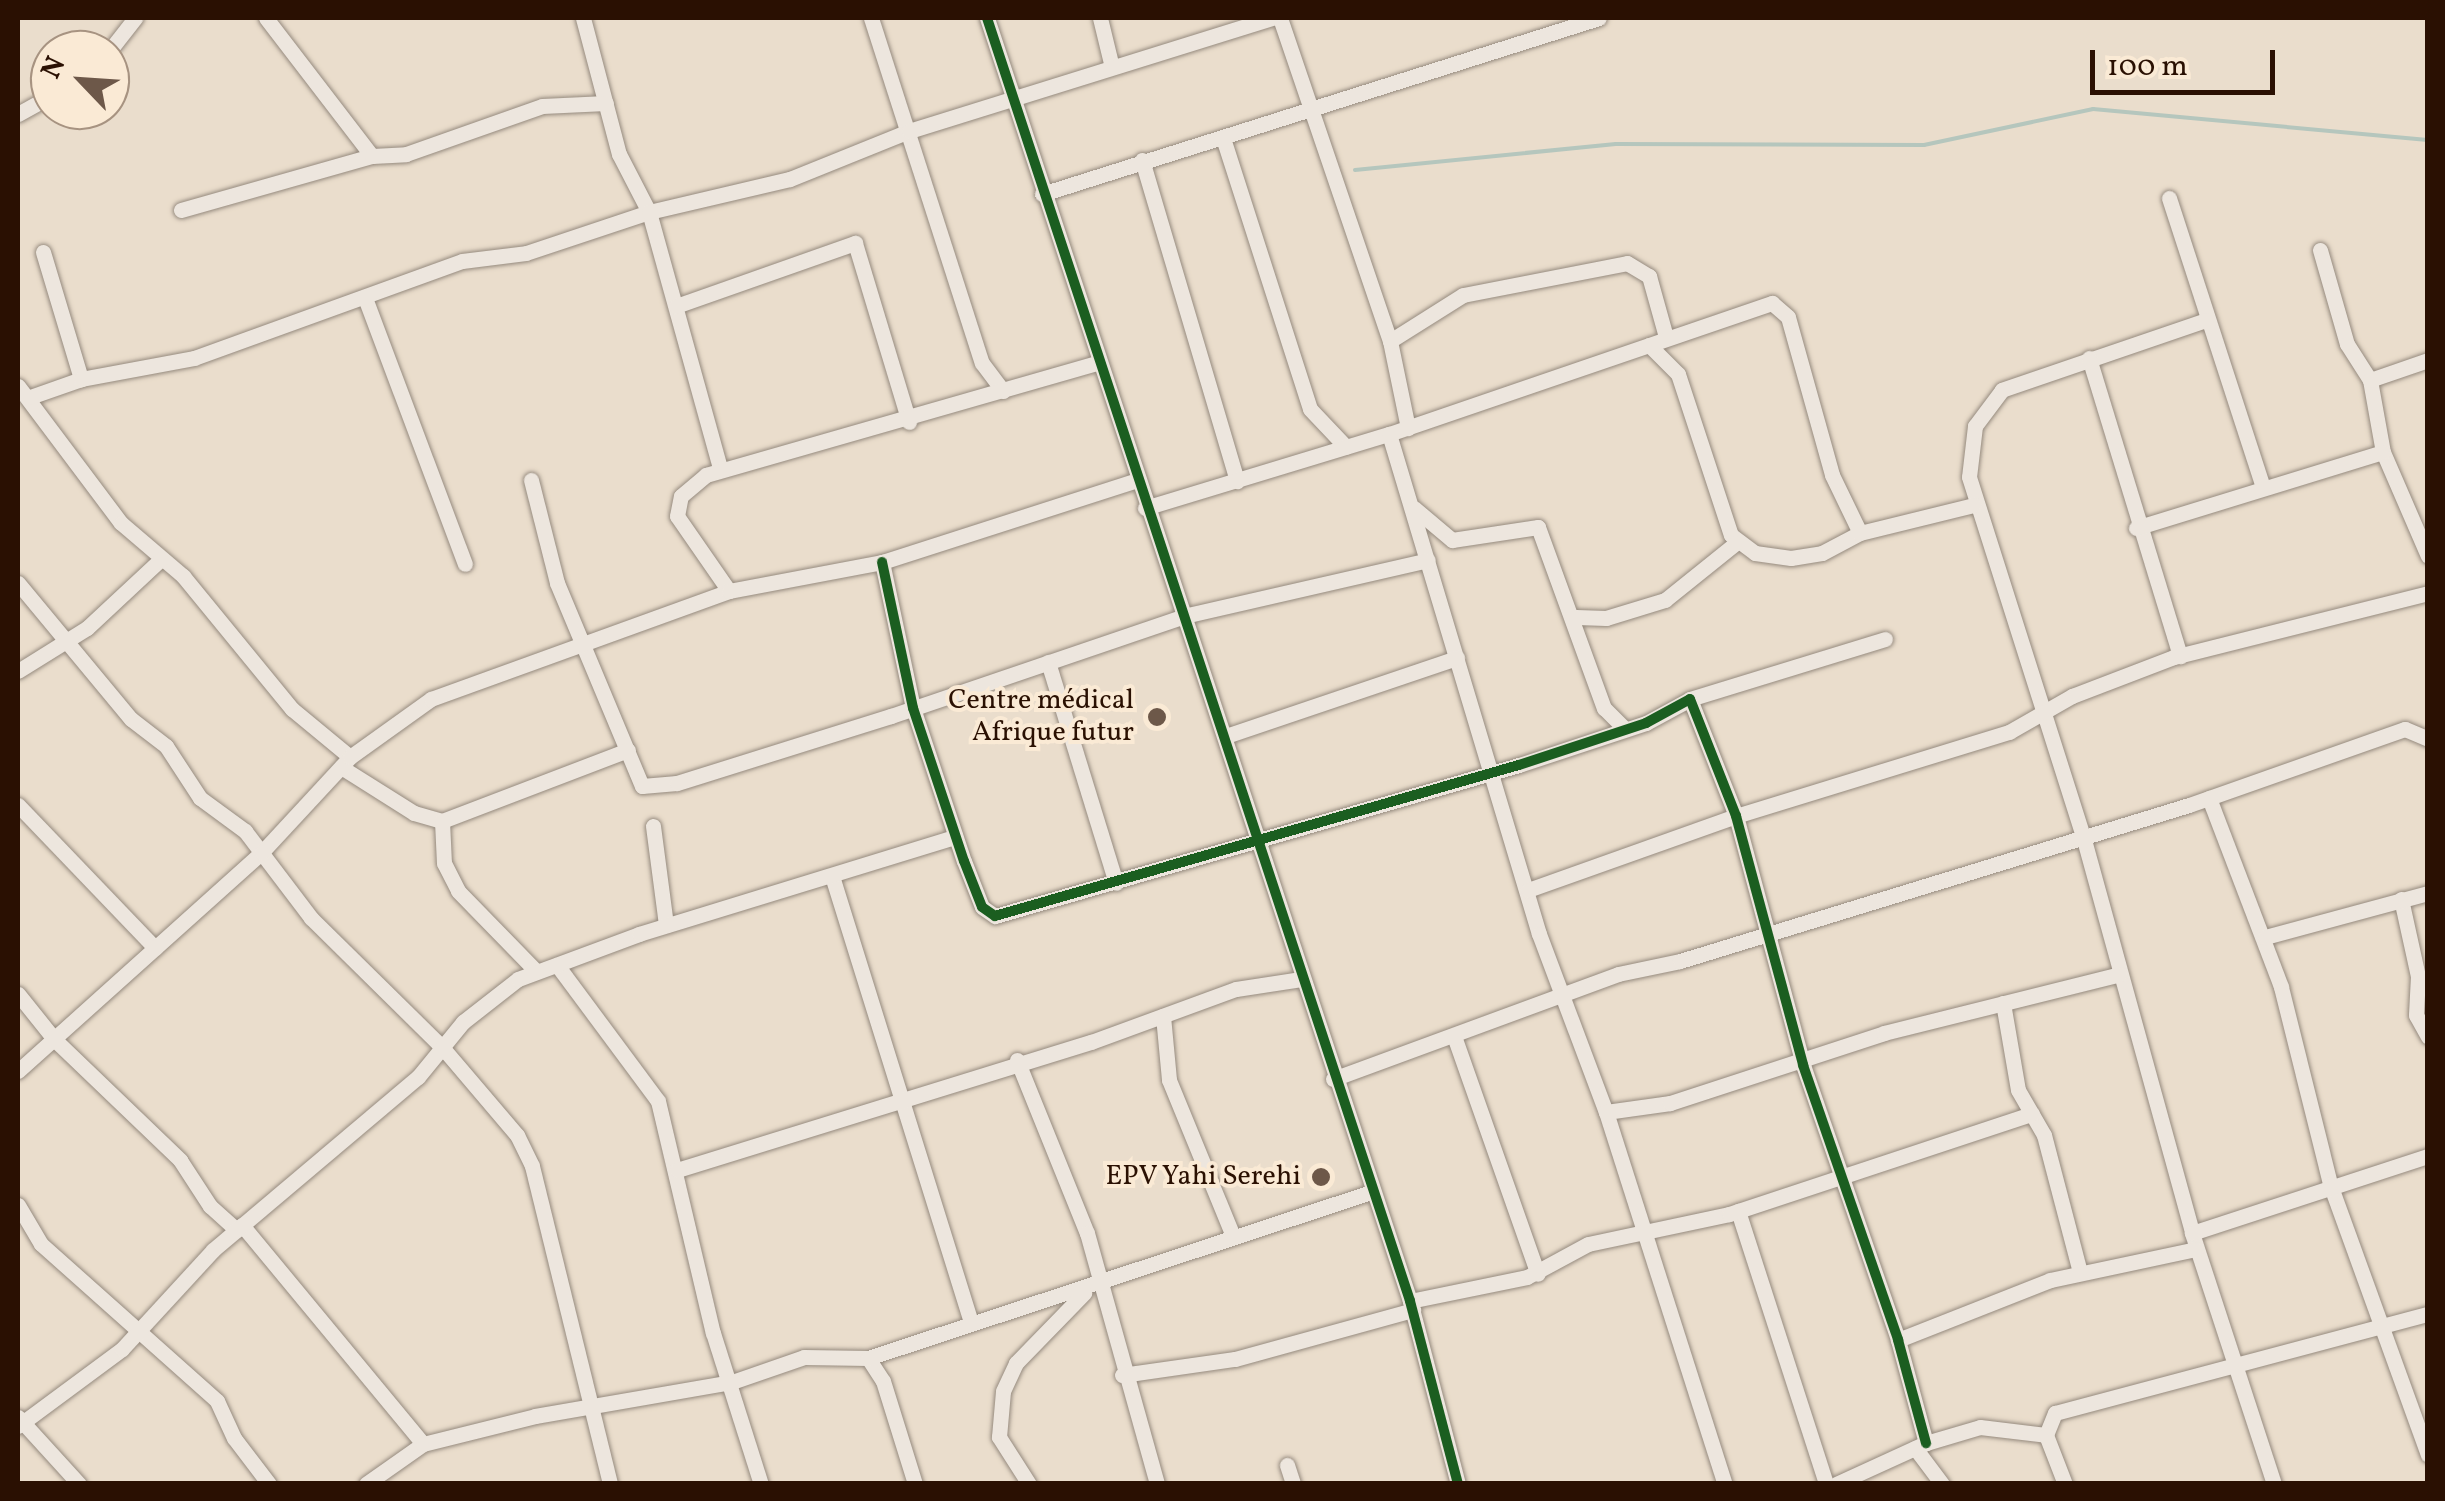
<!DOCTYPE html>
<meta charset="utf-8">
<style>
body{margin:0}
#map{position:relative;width:2445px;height:1501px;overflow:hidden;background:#eaddcc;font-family:Vollkorn,serif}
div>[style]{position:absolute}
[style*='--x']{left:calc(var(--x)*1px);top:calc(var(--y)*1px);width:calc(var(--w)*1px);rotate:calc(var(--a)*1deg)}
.stream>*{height:4px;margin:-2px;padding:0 2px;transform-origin:2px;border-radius:2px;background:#b5c6bd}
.roads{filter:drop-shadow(0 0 2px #958a7e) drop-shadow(0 0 2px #958a7e)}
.minor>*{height:15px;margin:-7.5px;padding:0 7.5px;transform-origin:7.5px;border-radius:7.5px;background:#ede6de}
.cycleway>*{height:10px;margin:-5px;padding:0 5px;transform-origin:5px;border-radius:5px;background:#1b5e20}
.dots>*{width:28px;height:28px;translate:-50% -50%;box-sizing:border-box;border:5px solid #faead5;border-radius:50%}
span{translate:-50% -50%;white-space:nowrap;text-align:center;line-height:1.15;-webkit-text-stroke:8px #faead5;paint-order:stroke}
.poi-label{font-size:28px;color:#2a1002}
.right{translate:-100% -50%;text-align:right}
.frame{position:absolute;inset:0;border:20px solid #2a1002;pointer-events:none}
.north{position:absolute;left:30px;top:30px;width:100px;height:100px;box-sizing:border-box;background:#faead5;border:2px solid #a79381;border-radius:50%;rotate:295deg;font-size:28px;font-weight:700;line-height:40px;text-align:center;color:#2a1002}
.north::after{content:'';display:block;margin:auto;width:35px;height:45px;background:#6d5849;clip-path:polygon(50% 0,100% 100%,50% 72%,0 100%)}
.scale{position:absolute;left:2090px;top:50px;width:185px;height:45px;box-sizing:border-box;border:5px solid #2a1002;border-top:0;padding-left:12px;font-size:30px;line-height:35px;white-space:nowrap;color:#2a1002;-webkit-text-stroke:8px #faead5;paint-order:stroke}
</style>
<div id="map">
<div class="stream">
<div style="--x:1355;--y:170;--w:262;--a:-5.7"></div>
<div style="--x:1616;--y:144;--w:308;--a:0.2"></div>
<div style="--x:1924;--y:145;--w:173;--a:-12"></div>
<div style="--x:2093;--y:109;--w:336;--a:5.3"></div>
</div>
<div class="roads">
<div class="minor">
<div style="--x:266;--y:18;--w:174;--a:52.5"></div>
<div style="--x:583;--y:18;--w:141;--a:75.2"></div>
<div style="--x:619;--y:154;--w:65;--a:62.7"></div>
<div style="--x:649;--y:212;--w:266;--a:74.5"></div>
<div style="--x:871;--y:18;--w:362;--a:72.2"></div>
<div style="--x:982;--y:363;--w:35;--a:53"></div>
<div style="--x:987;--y:18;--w:1351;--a:71.75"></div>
<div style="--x:1410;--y:1301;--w:189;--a:75.3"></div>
<div style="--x:1100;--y:18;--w:46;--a:76.3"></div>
<div style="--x:1280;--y:18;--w:341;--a:71.2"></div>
<div style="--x:1390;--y:341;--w:89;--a:78.3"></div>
<div style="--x:110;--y:50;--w:41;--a:-52"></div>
<div style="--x:18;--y:114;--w:37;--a:-29"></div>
<div style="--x:1224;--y:141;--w:281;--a:72.2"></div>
<div style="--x:1310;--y:409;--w:52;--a:46.5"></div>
<div style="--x:1142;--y:160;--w:335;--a:73.5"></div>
<div style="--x:1042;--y:194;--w:584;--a:-17.54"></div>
<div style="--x:2169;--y:198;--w:304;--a:72"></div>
<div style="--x:181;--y:210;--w:198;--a:-15.8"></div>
<div style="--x:372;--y:156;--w:34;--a:-3"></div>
<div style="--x:406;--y:154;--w:144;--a:-19.4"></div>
<div style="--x:542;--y:106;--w:64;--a:-2.7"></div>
<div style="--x:2320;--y:250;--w:98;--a:74"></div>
<div style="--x:2347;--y:344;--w:43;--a:57.4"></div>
<div style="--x:2370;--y:380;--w:73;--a:79.8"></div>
<div style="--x:2383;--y:452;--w:113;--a:66.6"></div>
<div style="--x:43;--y:252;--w:133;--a:73.3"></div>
<div style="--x:365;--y:298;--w:284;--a:69.4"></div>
<div style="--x:676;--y:306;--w:190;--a:-19.4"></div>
<div style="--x:855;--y:243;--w:187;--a:73.2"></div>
<div style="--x:2206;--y:320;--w:216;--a:161.1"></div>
<div style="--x:2002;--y:390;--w:45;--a:126.9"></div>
<div style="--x:1975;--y:426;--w:51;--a:96.7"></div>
<div style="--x:1969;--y:477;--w:377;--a:72.4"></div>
<div style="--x:2083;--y:836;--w:412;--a:74.6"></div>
<div style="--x:2192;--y:1233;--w:264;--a:71.9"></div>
<div style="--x:1390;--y:341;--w:86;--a:-32.2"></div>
<div style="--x:1463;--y:295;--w:167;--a:-11"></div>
<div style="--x:1627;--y:263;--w:26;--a:31"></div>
<div style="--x:1649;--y:276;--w:63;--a:74.4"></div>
<div style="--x:1649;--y:345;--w:41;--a:45"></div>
<div style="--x:1678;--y:374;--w:169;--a:71.8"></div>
<div style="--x:1731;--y:535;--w:30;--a:37"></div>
<div style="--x:1755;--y:553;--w:36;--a:8"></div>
<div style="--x:1791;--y:558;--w:31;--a:-9"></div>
<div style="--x:1822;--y:553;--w:43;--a:-27.8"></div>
<div style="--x:1860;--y:533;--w:117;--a:-13.8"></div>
<div style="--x:2089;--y:358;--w:312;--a:73"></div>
<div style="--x:2370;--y:380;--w:61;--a:-19"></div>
<div style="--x:18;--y:386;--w:171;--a:53.1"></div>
<div style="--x:121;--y:523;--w:82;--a:40.5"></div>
<div style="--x:183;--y:576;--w:172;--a:50.7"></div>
<div style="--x:292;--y:709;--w:75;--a:39.6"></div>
<div style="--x:30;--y:397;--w:54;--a:-19.4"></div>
<div style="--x:81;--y:379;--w:115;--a:-10.5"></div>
<div style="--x:194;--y:358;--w:285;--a:-19.9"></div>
<div style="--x:462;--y:261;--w:64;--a:-7.1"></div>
<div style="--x:526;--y:253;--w:130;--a:-18.4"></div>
<div style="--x:649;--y:212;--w:145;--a:-13.2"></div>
<div style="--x:790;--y:179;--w:128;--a:-22"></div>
<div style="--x:909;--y:131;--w:380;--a:-17.3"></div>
<div style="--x:1389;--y:434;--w:522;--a:73.3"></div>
<div style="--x:1539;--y:934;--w:190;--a:69.4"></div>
<div style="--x:1606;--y:1112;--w:391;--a:72.3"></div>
<div style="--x:531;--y:480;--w:106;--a:75.8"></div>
<div style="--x:557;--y:583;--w:220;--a:67.3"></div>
<div style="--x:642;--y:786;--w:35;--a:-5"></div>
<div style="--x:677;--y:783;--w:224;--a:-17.4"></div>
<div style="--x:891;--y:716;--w:310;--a:-18.8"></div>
<div style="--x:1184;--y:616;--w:250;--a:-12.9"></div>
<div style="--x:1145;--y:508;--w:255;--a:-16.9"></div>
<div style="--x:1389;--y:434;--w:405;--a:-18.9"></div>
<div style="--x:1772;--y:303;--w:21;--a:41"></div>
<div style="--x:1788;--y:317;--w:164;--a:74.4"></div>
<div style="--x:1832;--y:475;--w:64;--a:64.2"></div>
<div style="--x:1414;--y:508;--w:50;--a:40.1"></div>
<div style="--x:1452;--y:540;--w:87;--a:-8.6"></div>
<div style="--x:1538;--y:527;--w:193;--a:70"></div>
<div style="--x:1604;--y:708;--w:28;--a:45"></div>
<div style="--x:2136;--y:528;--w:258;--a:-17.1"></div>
<div style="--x:882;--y:562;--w:149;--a:78"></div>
<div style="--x:913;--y:708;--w:161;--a:71.6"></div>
<div style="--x:964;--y:861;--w:49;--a:68.6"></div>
<div style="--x:982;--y:907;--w:16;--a:35"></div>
<div style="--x:995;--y:916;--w:545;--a:-16.08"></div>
<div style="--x:1519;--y:765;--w:134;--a:-18.3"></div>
<div style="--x:1646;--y:723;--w:50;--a:-28.6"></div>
<div style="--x:1690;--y:699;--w:126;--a:68.5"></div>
<div style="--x:1736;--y:816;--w:258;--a:74.9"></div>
<div style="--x:1803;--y:1065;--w:291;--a:70.9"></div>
<div style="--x:1898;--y:1340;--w:107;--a:74.8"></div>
<div style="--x:18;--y:583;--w:177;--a:50.3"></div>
<div style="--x:131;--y:719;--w:44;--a:37.6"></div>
<div style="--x:166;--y:746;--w:62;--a:56.8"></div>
<div style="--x:200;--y:798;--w:56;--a:36.3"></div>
<div style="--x:245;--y:831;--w:109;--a:52.8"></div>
<div style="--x:311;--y:918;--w:184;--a:44.6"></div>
<div style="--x:442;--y:1047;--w:116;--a:49.6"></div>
<div style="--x:517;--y:1135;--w:34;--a:64"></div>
<div style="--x:532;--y:1166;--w:327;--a:76.2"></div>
<div style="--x:729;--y:591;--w:91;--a:-124.7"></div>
<div style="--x:677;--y:516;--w:20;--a:-79"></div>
<div style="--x:681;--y:496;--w:33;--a:-40"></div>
<div style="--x:706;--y:475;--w:407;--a:-16"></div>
<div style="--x:1576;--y:617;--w:30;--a:2"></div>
<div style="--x:1606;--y:618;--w:62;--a:-17"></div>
<div style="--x:1665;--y:600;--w:91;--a:-38.8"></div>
<div style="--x:1048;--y:662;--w:231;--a:72.9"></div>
<div style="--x:18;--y:671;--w:81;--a:-31.9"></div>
<div style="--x:87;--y:628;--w:101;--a:-43"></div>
<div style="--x:1690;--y:699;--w:204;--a:-17.1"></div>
<div style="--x:1226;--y:736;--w:244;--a:-18.7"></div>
<div style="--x:341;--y:767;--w:86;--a:32.2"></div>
<div style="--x:414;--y:813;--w:29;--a:16"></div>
<div style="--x:442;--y:821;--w:199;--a:-20.9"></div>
<div style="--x:2209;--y:798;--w:202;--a:69.1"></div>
<div style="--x:2281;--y:987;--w:203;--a:76"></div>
<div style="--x:2330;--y:1184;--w:288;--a:70.1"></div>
<div style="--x:18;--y:805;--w:198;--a:46.2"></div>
<div style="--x:442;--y:821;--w:42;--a:87.3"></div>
<div style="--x:444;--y:863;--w:31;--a:63"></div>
<div style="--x:458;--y:891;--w:112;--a:45.7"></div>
<div style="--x:653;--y:826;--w:100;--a:82.5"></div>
<div style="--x:832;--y:876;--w:467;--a:72.7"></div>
<div style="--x:1528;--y:890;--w:221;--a:-19.6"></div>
<div style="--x:1736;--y:816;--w:286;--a:-17.1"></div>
<div style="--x:2009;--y:732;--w:73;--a:-29.7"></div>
<div style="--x:2072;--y:696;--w:109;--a:-20.9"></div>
<div style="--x:2174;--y:657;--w:262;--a:-14.1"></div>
<div style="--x:2401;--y:899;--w:79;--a:77.6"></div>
<div style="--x:2418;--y:976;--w:39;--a:93"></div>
<div style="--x:2416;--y:1015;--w:25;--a:61"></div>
<div style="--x:2265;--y:937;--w:169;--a:-15.1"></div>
<div style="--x:557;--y:965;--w:169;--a:53.4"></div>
<div style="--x:658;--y:1101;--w:238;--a:76.7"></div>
<div style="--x:713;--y:1333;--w:158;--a:72.4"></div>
<div style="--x:18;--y:994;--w:58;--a:51.3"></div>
<div style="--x:54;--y:1039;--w:175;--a:43.8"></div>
<div style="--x:180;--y:1160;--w:55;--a:56.9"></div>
<div style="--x:210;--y:1206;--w:36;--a:42"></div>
<div style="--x:2003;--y:1003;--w:88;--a:80.2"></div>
<div style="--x:2018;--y:1090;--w:52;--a:60"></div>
<div style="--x:2044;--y:1135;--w:142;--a:75.3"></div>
<div style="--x:1163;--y:1016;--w:64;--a:84.6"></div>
<div style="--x:1169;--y:1080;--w:169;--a:67.7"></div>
<div style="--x:1454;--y:1036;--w:252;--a:70.6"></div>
<div style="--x:1017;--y:1060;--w:187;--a:68"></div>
<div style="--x:1087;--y:1233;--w:261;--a:74.4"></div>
<div style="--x:18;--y:1071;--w:328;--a:-41.9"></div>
<div style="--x:262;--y:852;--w:129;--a:-47.2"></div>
<div style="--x:350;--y:757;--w:100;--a:-35.6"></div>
<div style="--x:431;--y:699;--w:317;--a:-19.9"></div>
<div style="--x:729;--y:591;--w:156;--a:-10.7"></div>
<div style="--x:882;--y:562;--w:266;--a:-17.8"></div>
<div style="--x:1333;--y:1079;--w:304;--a:-20.2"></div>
<div style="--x:1618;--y:974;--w:63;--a:-11.8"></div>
<div style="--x:1680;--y:961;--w:532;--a:-17.04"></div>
<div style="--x:2189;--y:805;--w:229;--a:-19.4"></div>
<div style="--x:2405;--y:729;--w:25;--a:23"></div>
<div style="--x:1606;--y:1112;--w:65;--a:-8"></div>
<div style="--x:1670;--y:1103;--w:225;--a:-18.1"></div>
<div style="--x:1884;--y:1033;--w:243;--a:-14"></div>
<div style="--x:677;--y:1170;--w:433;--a:-17.2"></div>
<div style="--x:1091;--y:1042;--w:154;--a:-20.1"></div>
<div style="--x:1236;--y:989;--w:66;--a:-8.7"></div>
<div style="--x:18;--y:1205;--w:45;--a:59.5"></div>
<div style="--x:41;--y:1244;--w:236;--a:41.7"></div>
<div style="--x:217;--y:1401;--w:41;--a:65.3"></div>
<div style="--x:234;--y:1438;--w:58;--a:52.7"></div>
<div style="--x:1738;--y:1211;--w:287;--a:72.1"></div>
<div style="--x:242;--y:1225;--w:284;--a:50.4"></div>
<div style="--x:2192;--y:1233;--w:248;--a:-18.1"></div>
<div style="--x:1410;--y:1301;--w:119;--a:-11.6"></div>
<div style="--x:1527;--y:1277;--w:69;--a:-28.4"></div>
<div style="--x:1588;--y:1244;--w:144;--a:-12"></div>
<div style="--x:1729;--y:1214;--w:319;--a:-18.3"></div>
<div style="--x:1898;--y:1340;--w:163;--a:-21.5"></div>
<div style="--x:2050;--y:1280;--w:149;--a:-12"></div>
<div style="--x:868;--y:1358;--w:27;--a:57"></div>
<div style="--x:883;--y:1381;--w:108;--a:72.7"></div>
<div style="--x:1122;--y:1375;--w:114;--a:-8.1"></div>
<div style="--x:1235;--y:1359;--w:185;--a:-15.4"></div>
<div style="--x:18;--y:1417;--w:91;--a:47.7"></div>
<div style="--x:18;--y:1426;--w:129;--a:-36.5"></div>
<div style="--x:122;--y:1349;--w:134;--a:-47.4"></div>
<div style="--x:213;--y:1250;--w:268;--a:-40.2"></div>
<div style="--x:418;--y:1077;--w:71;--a:-50.7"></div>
<div style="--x:463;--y:1022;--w:70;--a:-38"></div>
<div style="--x:518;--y:979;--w:129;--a:-20.4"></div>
<div style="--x:639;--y:934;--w:331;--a:-17.1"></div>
<div style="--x:2046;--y:1435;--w:24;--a:-68"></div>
<div style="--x:2055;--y:1413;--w:386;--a:-14.9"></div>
<div style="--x:1915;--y:1448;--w:45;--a:53.1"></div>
<div style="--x:1287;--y:1465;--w:20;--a:72"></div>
<div style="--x:366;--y:1484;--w:70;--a:-35.1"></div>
<div style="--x:423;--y:1444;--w:115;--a:-14"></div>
<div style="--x:535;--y:1416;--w:200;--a:-9.8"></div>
<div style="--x:732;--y:1382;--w:76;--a:-19.1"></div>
<div style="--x:804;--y:1357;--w:64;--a:0.9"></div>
<div style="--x:868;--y:1358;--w:530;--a:-18.26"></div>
<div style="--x:1029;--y:1484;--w:56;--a:-122.6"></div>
<div style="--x:999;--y:1437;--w:46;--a:-85"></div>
<div style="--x:1003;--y:1391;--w:31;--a:-65"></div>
<div style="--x:1016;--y:1363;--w:98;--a:-45.8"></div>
<div style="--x:1836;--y:1484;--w:99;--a:-24.5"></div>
<div style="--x:1926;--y:1443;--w:56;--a:-16.5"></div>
<div style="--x:1980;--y:1427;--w:66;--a:6.9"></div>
<div style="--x:2046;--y:1435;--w:53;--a:68.8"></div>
</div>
</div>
<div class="cycleway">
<div style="--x:987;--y:18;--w:1351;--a:71.75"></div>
<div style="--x:1410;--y:1301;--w:189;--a:75.3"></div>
<div style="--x:882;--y:562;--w:149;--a:78"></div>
<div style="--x:913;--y:708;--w:161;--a:71.6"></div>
<div style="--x:964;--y:861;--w:49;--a:68.6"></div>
<div style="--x:982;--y:907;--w:16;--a:35"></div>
<div style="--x:995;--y:916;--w:545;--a:-16.08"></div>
<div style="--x:1519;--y:765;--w:134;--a:-18.3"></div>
<div style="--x:1646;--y:723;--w:50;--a:-28.6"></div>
<div style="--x:1690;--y:699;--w:126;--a:68.5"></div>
<div style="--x:1736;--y:816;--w:258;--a:74.9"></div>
<div style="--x:1803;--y:1065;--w:291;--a:70.9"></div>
<div style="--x:1898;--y:1340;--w:107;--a:74.8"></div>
</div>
<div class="dots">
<div style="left:1157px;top:717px;background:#6d5849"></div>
<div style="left:1321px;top:1177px;background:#6d5849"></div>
</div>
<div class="poi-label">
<span class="right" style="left:1134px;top:717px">Centre médical<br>Afrique futur</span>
<span class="right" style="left:1301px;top:1177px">EPV Yahi Serehi</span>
</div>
<div class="frame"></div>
<div class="north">N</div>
<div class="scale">100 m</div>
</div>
